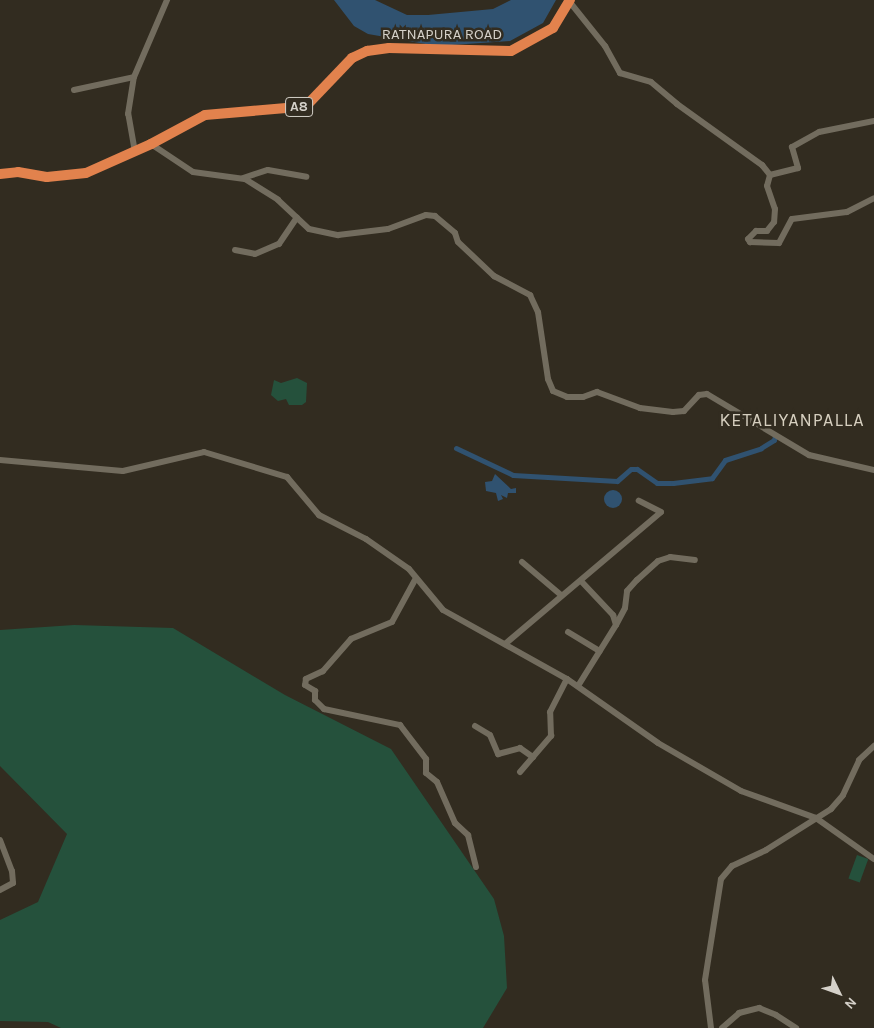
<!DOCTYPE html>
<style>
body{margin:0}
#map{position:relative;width:874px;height:1028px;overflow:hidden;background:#322c20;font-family:Karla,sans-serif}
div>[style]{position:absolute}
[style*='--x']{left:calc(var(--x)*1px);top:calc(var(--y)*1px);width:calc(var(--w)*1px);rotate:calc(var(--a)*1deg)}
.green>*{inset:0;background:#25513c;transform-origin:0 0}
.water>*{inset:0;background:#305270}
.round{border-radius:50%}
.canal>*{height:5px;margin:-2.5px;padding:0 2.5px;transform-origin:2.5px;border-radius:2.5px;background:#305270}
.minor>*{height:6px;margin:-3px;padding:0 3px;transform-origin:3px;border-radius:3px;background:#726c5e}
.trunk>*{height:10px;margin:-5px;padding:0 5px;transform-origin:5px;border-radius:5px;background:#e2824d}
span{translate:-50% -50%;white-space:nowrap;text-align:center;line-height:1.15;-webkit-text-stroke:5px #322c20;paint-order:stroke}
.shield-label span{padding:1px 4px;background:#322c20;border:1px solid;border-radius:4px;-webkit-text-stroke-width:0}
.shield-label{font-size:14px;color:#d5d1c9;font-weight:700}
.street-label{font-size:15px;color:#d5d1c9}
.quarter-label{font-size:18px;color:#d6cfbf;letter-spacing:1px}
.north{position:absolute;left:814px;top:968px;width:50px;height:50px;-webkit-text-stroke:4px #322c20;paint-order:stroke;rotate:132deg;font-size:14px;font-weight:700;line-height:20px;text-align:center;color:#d5d1c9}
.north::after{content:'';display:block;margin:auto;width:18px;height:22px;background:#d5d1c9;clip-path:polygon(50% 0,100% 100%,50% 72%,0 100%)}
</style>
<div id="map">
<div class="green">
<div style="clip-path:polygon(297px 378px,307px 383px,306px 402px,302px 405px,289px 405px,286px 399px,278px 401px,271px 395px,274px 380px,281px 383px)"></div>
<div style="clip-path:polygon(74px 625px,173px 628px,285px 695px,391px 749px,494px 899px,504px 936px,507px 988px,483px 1028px,61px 1028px,48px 1022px,0 1021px,0 920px,38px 902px,67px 834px,0 766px,0 630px)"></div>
<div style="left:857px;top:855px;width:12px;height:25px;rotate:20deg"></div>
</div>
<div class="water">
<div style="clip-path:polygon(334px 0,375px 0,407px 15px,428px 15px,493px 9px,511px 0,556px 0,543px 23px,510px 41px,437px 46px,368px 34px,354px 26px)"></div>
<div style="clip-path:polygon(495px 474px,511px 489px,516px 488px,516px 493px,508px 493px,507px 498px,501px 495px,503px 499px,498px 501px,496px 493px,486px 491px,485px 482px,492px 481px)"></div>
<div class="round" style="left:604px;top:490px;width:18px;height:18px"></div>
</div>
<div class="canal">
<div style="--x:456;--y:448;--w:63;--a:25.3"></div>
<div style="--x:513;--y:475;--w:104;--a:3.3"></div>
<div style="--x:617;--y:481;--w:18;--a:-41"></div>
<div style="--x:631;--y:469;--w:6;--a:0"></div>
<div style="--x:637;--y:469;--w:24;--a:35"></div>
<div style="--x:657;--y:483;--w:16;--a:0"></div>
<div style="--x:673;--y:483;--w:39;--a:-7"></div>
<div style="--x:712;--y:478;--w:22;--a:-54"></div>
<div style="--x:725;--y:460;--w:38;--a:-18"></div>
<div style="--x:761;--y:448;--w:15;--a:-32"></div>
<div style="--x:774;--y:440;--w:4;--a:-76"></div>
</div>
<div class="minor">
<div style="--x:569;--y:1;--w:58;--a:51.3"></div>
<div style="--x:605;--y:46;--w:31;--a:61"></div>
<div style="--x:620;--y:73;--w:32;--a:16"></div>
<div style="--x:651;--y:82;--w:34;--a:40"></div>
<div style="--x:677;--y:104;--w:105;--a:35.7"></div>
<div style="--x:762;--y:165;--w:13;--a:51"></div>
<div style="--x:74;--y:90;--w:61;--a:-12.2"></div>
<div style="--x:874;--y:121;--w:56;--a:168.7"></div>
<div style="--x:819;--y:132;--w:31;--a:151"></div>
<div style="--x:792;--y:147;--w:22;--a:74"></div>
<div style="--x:798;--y:168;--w:29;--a:166"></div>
<div style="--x:770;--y:175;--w:11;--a:105"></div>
<div style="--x:767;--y:186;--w:24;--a:71"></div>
<div style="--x:775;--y:209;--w:13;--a:94"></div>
<div style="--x:774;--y:222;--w:11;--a:128"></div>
<div style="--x:767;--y:231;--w:11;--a:180"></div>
<div style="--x:756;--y:231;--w:11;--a:135"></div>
<div style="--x:748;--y:239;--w:4;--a:56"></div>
<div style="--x:750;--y:242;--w:29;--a:2"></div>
<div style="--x:779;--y:243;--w:27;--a:-62"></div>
<div style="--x:792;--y:219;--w:55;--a:-7.3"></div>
<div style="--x:847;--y:212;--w:30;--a:-27"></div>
<div style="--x:151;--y:144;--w:50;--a:33.7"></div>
<div style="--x:193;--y:172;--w:52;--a:7.7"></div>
<div style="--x:245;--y:179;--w:39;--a:32"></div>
<div style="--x:278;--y:200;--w:42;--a:43.1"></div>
<div style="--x:309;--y:229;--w:30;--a:12"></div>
<div style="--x:338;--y:235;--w:50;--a:-6.8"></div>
<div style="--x:388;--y:229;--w:40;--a:-20.2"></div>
<div style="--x:426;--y:215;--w:9;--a:6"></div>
<div style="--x:435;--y:216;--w:26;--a:40"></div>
<div style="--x:455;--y:233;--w:9;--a:72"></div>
<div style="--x:458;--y:242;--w:50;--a:43.4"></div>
<div style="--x:494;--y:276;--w:41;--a:27.8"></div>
<div style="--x:530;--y:295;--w:19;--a:65"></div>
<div style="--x:538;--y:312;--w:68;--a:81.5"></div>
<div style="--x:548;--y:379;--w:13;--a:67"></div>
<div style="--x:553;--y:391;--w:15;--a:23"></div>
<div style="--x:567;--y:397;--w:16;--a:0"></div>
<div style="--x:583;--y:397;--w:15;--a:-20"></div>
<div style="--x:597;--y:392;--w:46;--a:20.4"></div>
<div style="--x:640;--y:408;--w:33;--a:7"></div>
<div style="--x:673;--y:412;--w:11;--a:-5"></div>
<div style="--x:684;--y:411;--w:22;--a:-47"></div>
<div style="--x:699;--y:395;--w:8;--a:-7"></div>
<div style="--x:707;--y:394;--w:119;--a:30.9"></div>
<div style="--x:809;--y:455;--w:67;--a:13"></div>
<div style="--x:135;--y:152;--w:39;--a:-100"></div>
<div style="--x:128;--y:114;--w:37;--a:-81"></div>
<div style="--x:134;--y:77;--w:84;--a:-66.8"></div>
<div style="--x:243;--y:178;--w:26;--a:-18"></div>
<div style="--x:268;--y:170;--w:39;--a:10"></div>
<div style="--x:235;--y:250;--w:20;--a:11"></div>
<div style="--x:255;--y:254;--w:26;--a:-23"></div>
<div style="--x:279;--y:244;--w:32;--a:-56"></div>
<div style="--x:0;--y:460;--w:123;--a:5.1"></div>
<div style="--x:123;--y:471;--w:83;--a:-13.2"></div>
<div style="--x:204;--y:452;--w:87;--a:16.8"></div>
<div style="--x:287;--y:477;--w:50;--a:49.9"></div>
<div style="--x:319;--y:515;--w:53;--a:27.1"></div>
<div style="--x:366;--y:539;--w:52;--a:34.9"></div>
<div style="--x:409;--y:569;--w:53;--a:50.3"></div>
<div style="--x:443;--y:610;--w:142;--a:29.1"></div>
<div style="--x:567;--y:679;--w:111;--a:35.1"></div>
<div style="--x:658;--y:743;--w:96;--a:30"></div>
<div style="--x:741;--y:791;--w:80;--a:19.8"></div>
<div style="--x:816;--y:818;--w:71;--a:35.3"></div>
<div style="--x:522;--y:562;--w:51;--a:40.2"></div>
<div style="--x:416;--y:578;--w:50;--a:118.6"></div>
<div style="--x:392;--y:622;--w:44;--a:157.5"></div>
<div style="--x:351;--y:639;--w:43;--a:131.2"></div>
<div style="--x:323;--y:671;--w:19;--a:155"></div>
<div style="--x:306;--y:679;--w:6;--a:99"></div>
<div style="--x:305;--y:685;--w:12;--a:31"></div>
<div style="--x:315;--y:691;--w:9;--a:90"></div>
<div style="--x:315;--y:700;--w:13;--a:45"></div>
<div style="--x:324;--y:709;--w:78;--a:11.9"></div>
<div style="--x:400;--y:725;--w:43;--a:52.6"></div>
<div style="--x:426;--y:759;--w:14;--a:90"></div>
<div style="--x:426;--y:773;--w:14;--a:39"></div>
<div style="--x:437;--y:782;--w:45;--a:66.3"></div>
<div style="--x:455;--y:823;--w:18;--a:43"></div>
<div style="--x:468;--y:835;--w:33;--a:76"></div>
<div style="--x:581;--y:581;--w:47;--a:46.7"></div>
<div style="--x:613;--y:615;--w:10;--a:73"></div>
<div style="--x:568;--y:632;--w:37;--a:31"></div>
<div style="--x:505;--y:644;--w:204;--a:-40.2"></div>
<div style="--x:661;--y:512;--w:25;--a:-153"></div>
<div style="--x:578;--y:686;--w:72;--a:-58.1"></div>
<div style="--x:616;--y:625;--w:19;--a:-62"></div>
<div style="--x:625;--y:608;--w:17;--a:-83"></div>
<div style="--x:627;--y:591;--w:15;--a:-48"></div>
<div style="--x:637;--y:580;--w:28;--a:-42"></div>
<div style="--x:658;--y:561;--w:13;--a:-18"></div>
<div style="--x:670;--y:557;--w:25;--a:7"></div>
<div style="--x:475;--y:726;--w:17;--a:31"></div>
<div style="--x:490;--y:735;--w:21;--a:67"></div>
<div style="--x:498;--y:754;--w:23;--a:-15"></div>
<div style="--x:520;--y:748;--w:16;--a:35"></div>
<div style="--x:520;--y:772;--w:48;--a:-49.3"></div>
<div style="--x:551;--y:736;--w:24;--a:-92"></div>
<div style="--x:550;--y:712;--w:37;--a:-63"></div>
<div style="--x:0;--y:840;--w:33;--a:69"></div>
<div style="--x:12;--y:871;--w:12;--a:85"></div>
<div style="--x:13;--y:883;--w:15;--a:152"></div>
<div style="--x:711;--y:1028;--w:48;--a:-97.1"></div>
<div style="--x:705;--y:980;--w:102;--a:-81"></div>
<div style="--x:721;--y:879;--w:17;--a:-50"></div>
<div style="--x:732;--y:866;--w:38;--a:-25"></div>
<div style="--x:766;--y:850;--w:77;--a:-32.2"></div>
<div style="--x:831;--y:809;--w:18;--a:-49"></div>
<div style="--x:843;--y:795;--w:38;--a:-65"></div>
<div style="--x:859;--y:760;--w:21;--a:-43"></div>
<div style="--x:722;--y:1028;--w:23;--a:-41"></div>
<div style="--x:739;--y:1013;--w:21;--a:-14"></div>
<div style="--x:759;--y:1008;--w:18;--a:22"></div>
<div style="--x:776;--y:1015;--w:24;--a:33"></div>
</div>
<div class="trunk">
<div style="--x:0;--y:174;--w:18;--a:-6"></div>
<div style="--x:18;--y:172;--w:29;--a:10"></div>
<div style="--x:47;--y:177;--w:39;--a:-6"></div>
<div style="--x:86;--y:173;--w:71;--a:-24"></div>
<div style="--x:151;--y:144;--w:61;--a:-28.2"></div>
<div style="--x:205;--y:115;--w:93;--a:-4.9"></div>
<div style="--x:298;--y:107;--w:10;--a:-17"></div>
<div style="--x:308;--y:104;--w:64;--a:-46.3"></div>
<div style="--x:352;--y:58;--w:17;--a:-25"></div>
<div style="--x:367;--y:51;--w:22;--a:-8"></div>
<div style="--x:389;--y:48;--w:122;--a:1.4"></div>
<div style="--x:511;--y:51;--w:48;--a:-28.7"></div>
<div style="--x:553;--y:28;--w:33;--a:-59"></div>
</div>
<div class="shield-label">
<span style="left:299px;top:107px">A8</span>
</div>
<div class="street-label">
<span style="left:442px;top:35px">RATNAPURA ROAD</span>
</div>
<div class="quarter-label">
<span style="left:792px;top:420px">KETALIYANPALLA</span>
</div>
<div class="north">N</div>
</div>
